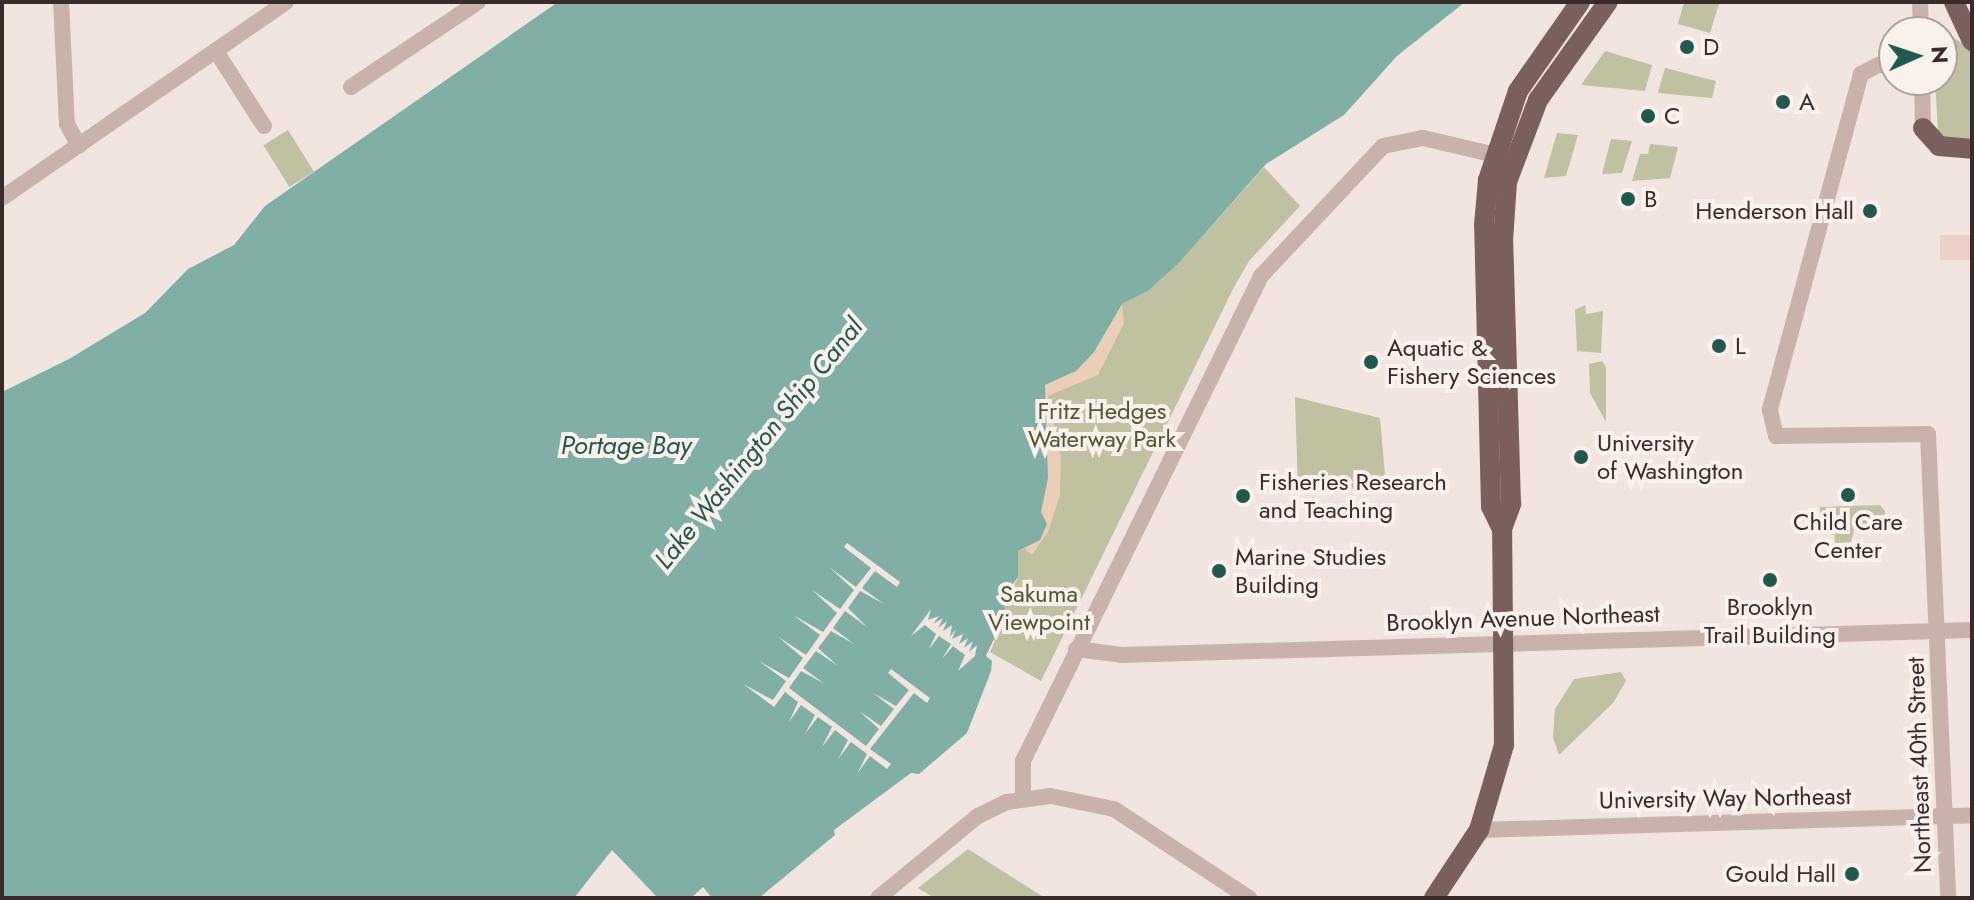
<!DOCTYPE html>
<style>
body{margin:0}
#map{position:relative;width:1974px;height:900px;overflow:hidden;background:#f2e5e0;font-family:Jost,sans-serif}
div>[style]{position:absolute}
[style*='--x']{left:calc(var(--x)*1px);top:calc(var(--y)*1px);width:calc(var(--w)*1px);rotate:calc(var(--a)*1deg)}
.green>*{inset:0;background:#bfc1a0;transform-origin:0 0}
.sand>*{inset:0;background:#eccdb8}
.plaza>*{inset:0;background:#ead2c7;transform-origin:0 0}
.water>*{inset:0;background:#7fafa5}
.pier>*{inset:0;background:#f2e5e0}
.minor>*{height:16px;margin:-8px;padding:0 8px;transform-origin:8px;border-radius:8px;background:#cab2ac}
.major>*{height:20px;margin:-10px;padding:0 10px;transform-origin:10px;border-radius:10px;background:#7a5f5c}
.dots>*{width:22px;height:22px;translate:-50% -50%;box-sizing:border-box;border:4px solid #faf0ec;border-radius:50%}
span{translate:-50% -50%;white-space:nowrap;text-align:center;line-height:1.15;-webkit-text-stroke:8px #faf0ec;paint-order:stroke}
.poi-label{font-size:24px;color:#392b2a}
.left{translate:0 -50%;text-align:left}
.right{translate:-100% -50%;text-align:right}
.park-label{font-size:24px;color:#52562f}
.street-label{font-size:24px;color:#392b2a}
.water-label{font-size:26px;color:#21594f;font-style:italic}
.frame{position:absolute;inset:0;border:4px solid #392b2a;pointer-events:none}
.north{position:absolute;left:1878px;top:16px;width:80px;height:80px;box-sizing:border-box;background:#faf0ec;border:2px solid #ada19e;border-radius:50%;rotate:87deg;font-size:22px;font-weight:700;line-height:32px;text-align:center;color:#392b2a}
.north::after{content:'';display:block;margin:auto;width:28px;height:36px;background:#21594f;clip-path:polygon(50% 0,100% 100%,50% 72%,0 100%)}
</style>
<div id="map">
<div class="green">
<div style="clip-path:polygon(1684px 2px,1719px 4px,1710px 33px,1678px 24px)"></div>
<div style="clip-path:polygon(1935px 25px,1972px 50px,1972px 143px,1946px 143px,1938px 131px,1935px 80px,1942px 80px,1942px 32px,1929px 32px)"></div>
<div style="clip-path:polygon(1605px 51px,1652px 65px,1645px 91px,1581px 85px)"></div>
<div style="clip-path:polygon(1665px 68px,1716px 81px,1712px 98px,1658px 93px)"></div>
<div style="left:288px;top:130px;width:49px;height:29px;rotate:58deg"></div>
<div style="clip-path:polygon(1557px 133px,1578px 135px,1566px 176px,1544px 178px)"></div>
<div style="clip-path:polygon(1611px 139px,1632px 141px,1622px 173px,1602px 174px)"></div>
<div style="clip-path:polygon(1650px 144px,1678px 147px,1670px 178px,1632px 181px,1640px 154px,1648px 154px)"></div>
<div style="clip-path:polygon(1264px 167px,1300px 206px,1249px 261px,1233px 289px,1041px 681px,990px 652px,995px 641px,989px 637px,1018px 577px,1018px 551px,1031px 546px,1043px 400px,1094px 352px,1122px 304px,1148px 291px,1179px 263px)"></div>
<div style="clip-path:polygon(1585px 305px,1586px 314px,1603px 311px,1601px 353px,1577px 351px,1575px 310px)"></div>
<div style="clip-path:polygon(1602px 361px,1606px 367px,1606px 422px,1590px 393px,1589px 364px)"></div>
<div style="clip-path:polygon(1295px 397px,1380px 418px,1386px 487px,1298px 491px)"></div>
<div style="clip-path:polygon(1880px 505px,1885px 511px,1884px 523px,1854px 530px,1851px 542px,1835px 543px,1834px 528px,1820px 513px,1820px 507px)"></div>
<div style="clip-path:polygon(1621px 672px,1626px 681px,1613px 703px,1559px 755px,1553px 738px,1555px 709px,1574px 679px)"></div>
<div style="clip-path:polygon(968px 849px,1045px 898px,934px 898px,918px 888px)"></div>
</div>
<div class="sand">
<div style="clip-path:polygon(1122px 304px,1124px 323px,1098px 375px,1048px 396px,1061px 458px,1060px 495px,1048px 532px,1032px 555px,1026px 550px,1035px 525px,1045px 385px,1076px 371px,1094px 352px)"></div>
</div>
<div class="plaza">
<div style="left:1972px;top:235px;width:25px;height:32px;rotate:90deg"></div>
</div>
<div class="water">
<div style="clip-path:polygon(558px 2px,1465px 2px,1397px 56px,1344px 115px,1266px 164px,1179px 263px,1148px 291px,1122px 304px,1094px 352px,1076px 371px,1045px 385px,1048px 478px,1041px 512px,1047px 524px,1040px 540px,1018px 551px,1018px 577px,1007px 592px,1003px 619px,986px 656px,992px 661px,991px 671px,967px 733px,919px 774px,911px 773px,834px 830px,835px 835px,759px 898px,712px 898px,703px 887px,691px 898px,658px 898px,612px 850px,574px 898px,2px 898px,2px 392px,69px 359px,145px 313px,188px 269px,234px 245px,265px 206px)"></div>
</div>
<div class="pier">
<div style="clip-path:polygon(847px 543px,900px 582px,897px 587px,875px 571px,862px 588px,884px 604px,860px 591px,848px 608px,867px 627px,845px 611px,833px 628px,854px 644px,831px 631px,818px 648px,838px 666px,816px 651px,803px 668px,825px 684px,801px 671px,789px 688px,866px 746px,879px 729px,859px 711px,881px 726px,894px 709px,873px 693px,896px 706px,909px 690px,888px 673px,891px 669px,930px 698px,927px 703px,914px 693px,870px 749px,891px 764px,887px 769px,870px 756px,857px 774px,867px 754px,851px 742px,838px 759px,848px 740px,835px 730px,822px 747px,832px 727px,818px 717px,805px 734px,815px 715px,801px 705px,789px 722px,798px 702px,785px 692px,774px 707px,743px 684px,773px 700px,786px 681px,759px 661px,789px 678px,803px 658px,777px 636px,806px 655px,820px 635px,793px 615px,823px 632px,837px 613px,812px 590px,840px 609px,854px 590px,829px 567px,856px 587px,871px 568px,844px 547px)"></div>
<div style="clip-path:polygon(931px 609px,928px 620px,939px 616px,933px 624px,943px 618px,938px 628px,947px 621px,943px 631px,952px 625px,950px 637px,956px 629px,952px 639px,963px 634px,959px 644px,968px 638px,964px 648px,973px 641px,969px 652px,977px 645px,975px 656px,958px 671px,965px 655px,953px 646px,942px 659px,951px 644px,939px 636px,929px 649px,936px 634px,925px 625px,911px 636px)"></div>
</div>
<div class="minor">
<div style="--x:61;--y:2;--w:122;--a:87.2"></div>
<div style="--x:67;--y:124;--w:25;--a:61"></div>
<div style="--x:1920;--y:2;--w:30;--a:88"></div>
<div style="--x:216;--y:51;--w:89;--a:57.4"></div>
<div style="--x:1894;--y:66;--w:16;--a:-176"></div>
<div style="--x:1878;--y:65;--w:19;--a:152"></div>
<div style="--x:1861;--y:74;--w:348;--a:105.2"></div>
<div style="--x:1770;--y:410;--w:27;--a:77"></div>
<div style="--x:1776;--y:436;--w:152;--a:-0.8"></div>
<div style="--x:1928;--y:434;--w:464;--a:87.5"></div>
<div style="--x:1922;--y:80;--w:48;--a:88.8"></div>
<div style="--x:351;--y:87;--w:153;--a:-33.8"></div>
<div style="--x:2;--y:198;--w:345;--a:-34.6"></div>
<div style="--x:1076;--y:649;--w:46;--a:7.4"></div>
<div style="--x:1122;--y:655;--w:850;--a:-1.68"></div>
<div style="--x:1023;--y:798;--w:37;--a:-90"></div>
<div style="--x:1023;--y:761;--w:540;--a:-63.86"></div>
<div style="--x:1261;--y:276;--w:178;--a:-46.8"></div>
<div style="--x:1383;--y:146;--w:41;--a:-11.3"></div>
<div style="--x:1423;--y:138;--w:87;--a:13.2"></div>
<div style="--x:1479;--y:830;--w:493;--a:-1.7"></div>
<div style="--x:878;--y:898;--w:129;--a:-39.4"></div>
<div style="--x:978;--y:816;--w:32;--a:-26"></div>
<div style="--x:1007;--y:802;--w:44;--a:-7.8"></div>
<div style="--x:1051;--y:796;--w:64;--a:11.7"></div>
<div style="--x:1114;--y:809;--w:162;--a:33.4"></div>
</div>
<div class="major">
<div style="--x:1954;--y:2;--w:43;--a:65.2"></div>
<div style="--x:1923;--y:128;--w:24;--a:48"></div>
<div style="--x:1939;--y:146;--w:33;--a:5"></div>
<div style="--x:1502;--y:529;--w:25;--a:-116"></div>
<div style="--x:1491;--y:506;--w:281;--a:-91.4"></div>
<div style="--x:1484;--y:225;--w:45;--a:-84.9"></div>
<div style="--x:1488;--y:180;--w:94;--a:-71.4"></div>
<div style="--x:1518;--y:91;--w:108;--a:-55.1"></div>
<div style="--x:1434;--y:898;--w:82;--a:-56.5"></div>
<div style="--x:1479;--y:830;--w:89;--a:-73.6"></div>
<div style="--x:1504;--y:745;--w:216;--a:-90.5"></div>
<div style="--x:1502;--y:529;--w:27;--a:-70"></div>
<div style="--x:1511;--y:504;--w:263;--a:-91.7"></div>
<div style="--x:1503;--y:241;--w:59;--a:-86.1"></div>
<div style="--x:1507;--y:182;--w:88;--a:-69.3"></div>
<div style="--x:1538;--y:100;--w:120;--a:-54.5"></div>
</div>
<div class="dots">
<div style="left:1687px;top:47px;background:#21594f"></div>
<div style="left:1783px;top:102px;background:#21594f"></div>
<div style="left:1648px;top:116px;background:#21594f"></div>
<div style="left:1628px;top:199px;background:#21594f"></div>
<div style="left:1870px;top:211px;background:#21594f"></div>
<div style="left:1719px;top:346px;background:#21594f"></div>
<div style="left:1371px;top:362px;background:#21594f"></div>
<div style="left:1581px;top:457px;background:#21594f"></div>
<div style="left:1848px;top:495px;background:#21594f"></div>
<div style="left:1243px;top:496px;background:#21594f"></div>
<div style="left:1219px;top:571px;background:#21594f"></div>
<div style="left:1770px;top:580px;background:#21594f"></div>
<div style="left:1852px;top:874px;background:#21594f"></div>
</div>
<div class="poi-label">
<span class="left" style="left:1703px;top:47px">D</span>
<span class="left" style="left:1799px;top:102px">A</span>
<span class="left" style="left:1664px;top:116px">C</span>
<span class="left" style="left:1644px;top:199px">B</span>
<span class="right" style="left:1854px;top:211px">Henderson Hall</span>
<span class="left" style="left:1735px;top:346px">L</span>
<span class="left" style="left:1387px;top:362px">Aquatic &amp;<br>Fishery Sciences</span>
<span class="left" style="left:1597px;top:457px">University<br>of Washington</span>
<span class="left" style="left:1259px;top:496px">Fisheries Research<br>and Teaching</span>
<span style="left:1848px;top:536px">Child Care<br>Center</span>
<span class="left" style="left:1235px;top:571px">Marine Studies<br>Building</span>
<span style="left:1770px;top:621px">Brooklyn<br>Trail Building</span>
<span class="right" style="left:1836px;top:874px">Gould Hall</span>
</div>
<div class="park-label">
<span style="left:1102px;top:425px">Fritz Hedges<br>Waterway Park</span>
<span style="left:1039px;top:608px">Sakuma<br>Viewpoint</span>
</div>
<div class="street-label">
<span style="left:1523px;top:618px;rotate:-2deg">Brooklyn Avenue Northeast</span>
<span style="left:1919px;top:765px;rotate:-92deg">Northeast 40th Street</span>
<span style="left:1725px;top:798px;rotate:-1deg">University Way Northeast</span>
</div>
<div class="water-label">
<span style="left:759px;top:444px;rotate:-51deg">Lake Washington Ship Canal</span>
<span style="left:626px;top:446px">Portage Bay</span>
</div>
<div class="frame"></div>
<div class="north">N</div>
</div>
